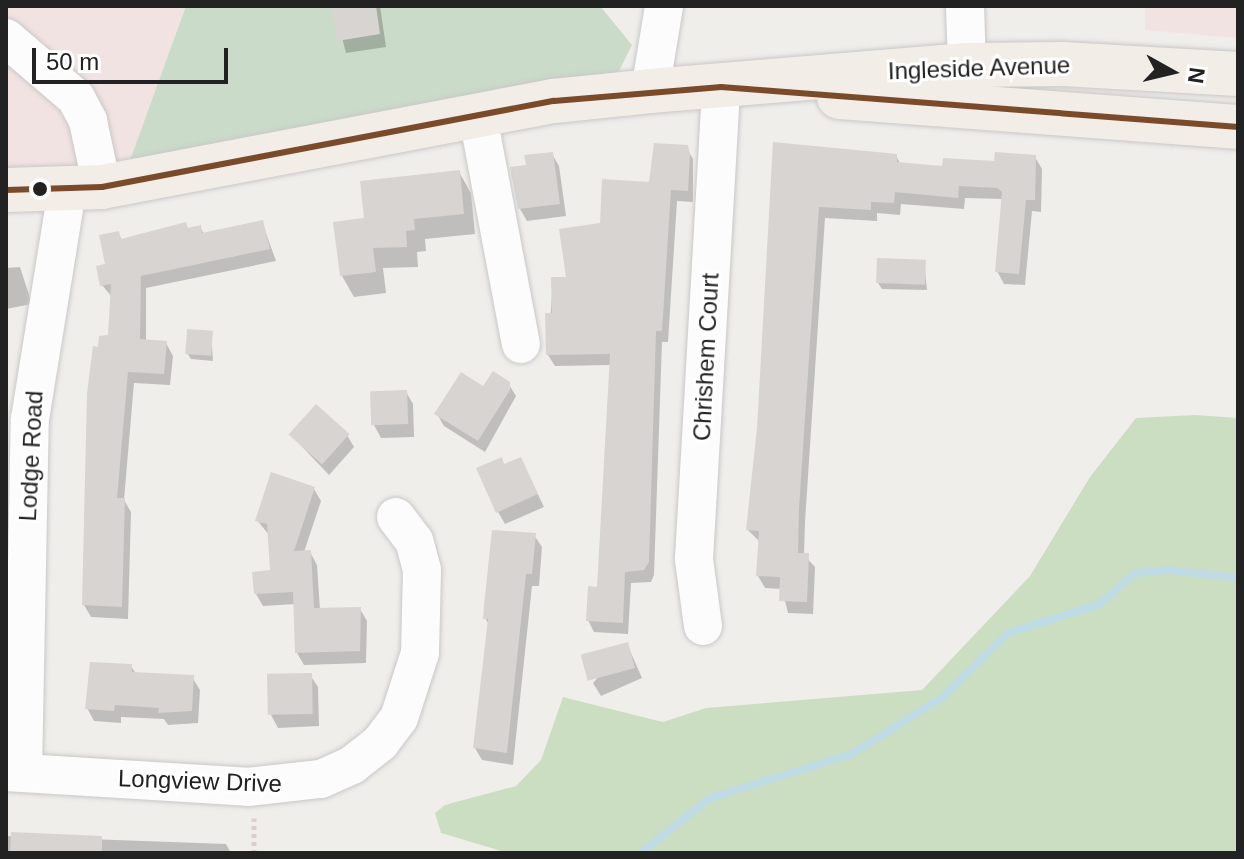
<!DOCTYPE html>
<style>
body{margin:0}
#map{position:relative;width:1244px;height:859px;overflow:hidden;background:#f0eeeb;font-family:Helvetica,sans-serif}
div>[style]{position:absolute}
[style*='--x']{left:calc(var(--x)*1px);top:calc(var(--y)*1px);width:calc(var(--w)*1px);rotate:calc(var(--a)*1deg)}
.commercial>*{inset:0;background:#f1e3e1}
.forest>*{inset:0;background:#cbdec1}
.cemetery>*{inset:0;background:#cadbca}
.shadow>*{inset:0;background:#0003}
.stream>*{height:8px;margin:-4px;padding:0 4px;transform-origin:4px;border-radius:4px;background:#bfdbe3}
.building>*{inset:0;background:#d7d4d2;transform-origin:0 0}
.path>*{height:5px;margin-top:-2.5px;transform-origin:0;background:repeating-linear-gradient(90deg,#dccecd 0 4px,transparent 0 8px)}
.roads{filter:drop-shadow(0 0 2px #c9c8c7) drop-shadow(0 0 2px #c9c8c7)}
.minor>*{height:38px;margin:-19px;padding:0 19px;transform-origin:19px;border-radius:19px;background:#fdfcfc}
.major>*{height:44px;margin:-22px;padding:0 22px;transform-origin:22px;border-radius:22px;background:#f3ede7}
.bus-1>*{height:6px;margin:-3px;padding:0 3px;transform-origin:3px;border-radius:3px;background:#7a4b2a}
.dots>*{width:22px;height:22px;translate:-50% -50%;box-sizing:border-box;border:4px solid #fff;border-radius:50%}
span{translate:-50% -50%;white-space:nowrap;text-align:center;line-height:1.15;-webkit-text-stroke:6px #fff;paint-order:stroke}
.street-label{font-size:24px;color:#222}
.frame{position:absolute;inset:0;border:8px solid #222;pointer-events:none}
.north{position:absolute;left:1132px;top:32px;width:80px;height:80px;-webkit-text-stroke:6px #fff;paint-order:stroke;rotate:98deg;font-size:22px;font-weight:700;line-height:32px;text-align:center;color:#222}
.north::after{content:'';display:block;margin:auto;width:28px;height:36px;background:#222;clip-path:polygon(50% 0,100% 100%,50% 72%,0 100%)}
.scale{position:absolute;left:32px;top:48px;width:196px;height:36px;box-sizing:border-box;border:4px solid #222;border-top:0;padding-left:10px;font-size:24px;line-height:28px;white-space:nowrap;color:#222;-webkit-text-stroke:6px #fff;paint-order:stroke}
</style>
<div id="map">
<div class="commercial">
<div style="clip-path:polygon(6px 6px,186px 6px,129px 163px,6px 171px)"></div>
<div style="clip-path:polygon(1145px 6px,1238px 6px,1238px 38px,1145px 30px)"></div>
</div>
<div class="forest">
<div style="clip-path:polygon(1195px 415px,1238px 418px,1238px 853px,508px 853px,441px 833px,435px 813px,445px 805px,516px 786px,541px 760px,563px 697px,663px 722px,706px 708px,922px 690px,1030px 576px,1090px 477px,1136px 418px)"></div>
</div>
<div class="cemetery">
<div style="clip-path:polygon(186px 6px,600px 6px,632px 45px,619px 71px,598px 79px,129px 163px)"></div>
</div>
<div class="shadow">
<div style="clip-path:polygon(334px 6px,380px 6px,386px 47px,346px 53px)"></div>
<div style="clip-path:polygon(775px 144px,896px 156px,901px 165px,944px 168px,1035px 157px,1042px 169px,1041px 212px,1032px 211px,1025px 285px,1004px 284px,997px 271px,1003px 199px,965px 198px,964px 209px,901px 204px,900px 215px,877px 213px,877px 221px,825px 218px,805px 522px,804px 555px,815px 567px,813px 614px,788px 613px,782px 589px,765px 588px,758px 576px,760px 542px,748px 530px,759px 428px)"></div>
<div style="clip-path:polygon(686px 147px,693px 159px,693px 202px,677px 201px,668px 342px,662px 342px,654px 575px,651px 582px,631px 583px,628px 634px,594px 632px,588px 620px,598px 589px,611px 365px,555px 366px,548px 355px,553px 279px,568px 278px,602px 225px)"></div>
<div style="clip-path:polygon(552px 154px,559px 166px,566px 216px,527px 221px,520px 209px,528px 167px)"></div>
<div style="clip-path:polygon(459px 172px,471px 193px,475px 234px,425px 239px,426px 251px,417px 252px,418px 267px,383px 268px,386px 293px,354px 297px,342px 276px,366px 220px)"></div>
<div style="clip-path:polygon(262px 222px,276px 261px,146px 288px,146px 341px,166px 343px,173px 356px,170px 385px,134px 383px,124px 500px,131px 512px,128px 619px,91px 617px,84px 605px,99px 349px,110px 337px,112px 297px,102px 285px,118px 233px,122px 240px,200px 227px,204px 234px)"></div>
<div style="clip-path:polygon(924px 262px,927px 290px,882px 289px,878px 283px)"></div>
<div style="clip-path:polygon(20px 267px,32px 304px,6px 309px,6px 268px)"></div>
<div style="clip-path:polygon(211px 333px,213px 361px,191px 359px,187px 353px)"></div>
<div style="clip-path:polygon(508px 383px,516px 396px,485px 452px,444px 426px,437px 414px,484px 389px)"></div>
<div style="clip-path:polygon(406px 392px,413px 404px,414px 437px,381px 438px,374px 425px)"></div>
<div style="clip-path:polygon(291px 435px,347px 435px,354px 447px,329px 475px)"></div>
<div style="clip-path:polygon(505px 466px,527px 472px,544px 507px,505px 524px,498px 512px)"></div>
<div style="clip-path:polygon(314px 489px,321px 501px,304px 552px,310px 552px,317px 565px,320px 610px,360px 609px,367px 621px,366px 663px,304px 665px,297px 653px,296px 604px,263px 606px,256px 594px,272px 572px,269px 535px,257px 520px)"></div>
<div style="clip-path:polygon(534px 535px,542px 547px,539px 586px,532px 586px,513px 765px,482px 760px,475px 748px,489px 625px,485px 618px)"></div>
<div style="clip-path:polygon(627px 644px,642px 678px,601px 696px,593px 683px)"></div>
<div style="clip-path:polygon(131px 666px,136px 674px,192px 677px,200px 690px,198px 723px,168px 725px,164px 719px,121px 717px,121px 723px,94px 721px,87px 708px)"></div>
<div style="clip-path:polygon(310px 675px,318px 687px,319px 726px,278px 728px,271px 715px)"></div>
<div style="clip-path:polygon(6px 836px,226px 844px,231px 853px,6px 853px)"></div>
</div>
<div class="stream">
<div style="--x:641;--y:853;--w:88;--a:-38.6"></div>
<div style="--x:710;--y:798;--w:149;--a:-17.2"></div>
<div style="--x:852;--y:754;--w:107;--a:-32.1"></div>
<div style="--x:943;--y:697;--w:91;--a:-44.6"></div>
<div style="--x:1008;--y:633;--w:96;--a:-17.5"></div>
<div style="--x:1100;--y:604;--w:47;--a:-41.5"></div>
<div style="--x:1135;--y:573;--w:34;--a:-5"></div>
<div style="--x:1169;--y:570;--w:69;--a:6.6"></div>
</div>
<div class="building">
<div style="clip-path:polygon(332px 6px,376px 6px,380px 34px,337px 41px)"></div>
<div style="clip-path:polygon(773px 142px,897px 154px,897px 162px,942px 166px,943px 158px,994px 161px,995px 152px,1036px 155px,1035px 200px,1026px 200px,1019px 274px,995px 272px,1002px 192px,997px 188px,959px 186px,958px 198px,895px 192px,894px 203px,871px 202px,871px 210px,819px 207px,799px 508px,798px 553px,809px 553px,807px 602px,779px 601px,780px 577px,756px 576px,759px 531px,746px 530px,757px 428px)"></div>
<div style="clip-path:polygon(654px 143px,688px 145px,690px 155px,688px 191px,671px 190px,662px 331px,656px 331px,649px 562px,644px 570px,625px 572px,623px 623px,586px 621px,588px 586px,597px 587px,610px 354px,546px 355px,545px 313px,552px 313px,551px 277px,566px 277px,559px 229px,600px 223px,602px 179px,649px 182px)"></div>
<div style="clip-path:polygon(553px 152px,560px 204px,518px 209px,510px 167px,526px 165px,524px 155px)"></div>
<div style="clip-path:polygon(460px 170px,464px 214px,414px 219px,415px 230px,406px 231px,407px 247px,373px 248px,376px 272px,340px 276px,333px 222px,364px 218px,360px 181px)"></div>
<div style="clip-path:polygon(263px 220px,270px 249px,141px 276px,140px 339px,167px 341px,164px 374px,128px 372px,117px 498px,125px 498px,122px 607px,82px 605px,87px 393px,93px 346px,98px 347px,99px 336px,108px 335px,111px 284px,100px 286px,96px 266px,105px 264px,99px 235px,119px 231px,121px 239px,186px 222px,188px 228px,201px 225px,202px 233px)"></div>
<div style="left:877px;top:258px;width:49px;height:25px;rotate:2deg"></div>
<div style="left:187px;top:329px;width:26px;height:25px;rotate:4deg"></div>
<div style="clip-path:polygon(493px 371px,510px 382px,510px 390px,478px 441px,434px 414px,461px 372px,483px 386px)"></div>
<div style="left:407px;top:390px;width:34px;height:37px;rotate:88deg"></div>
<div style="left:316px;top:404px;width:45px;height:41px;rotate:42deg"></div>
<div style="clip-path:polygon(502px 457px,504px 464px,521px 457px,538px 494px,496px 513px,476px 468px)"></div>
<div style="clip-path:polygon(271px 472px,315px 487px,294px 551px,311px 550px,314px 608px,361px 607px,360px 651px,295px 653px,293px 592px,254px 594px,252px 572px,270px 570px,267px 524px,255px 521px)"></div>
<div style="clip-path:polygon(492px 530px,536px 533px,532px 574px,526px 574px,507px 753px,473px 748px,488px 619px,483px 619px,484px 605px)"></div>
<div style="left:628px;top:642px;width:27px;height:49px;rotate:75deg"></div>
<div style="clip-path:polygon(90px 662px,132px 664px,132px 672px,194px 675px,192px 711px,158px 713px,159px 708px,115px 705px,114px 711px,85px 709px)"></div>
<div style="left:312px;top:673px;width:41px;height:45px;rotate:89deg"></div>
<div style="clip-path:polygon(11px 832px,102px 836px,102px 853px,10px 853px)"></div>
</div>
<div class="path">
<div style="--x:254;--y:853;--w:35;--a:-90"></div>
</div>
<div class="roads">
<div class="minor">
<div style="--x:965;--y:6;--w:59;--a:88.1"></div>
<div style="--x:6;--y:38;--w:92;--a:40.6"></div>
<div style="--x:76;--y:98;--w:26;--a:62"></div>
<div style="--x:88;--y:121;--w:67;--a:78"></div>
<div style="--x:650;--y:91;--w:86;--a:-80.6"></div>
<div style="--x:478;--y:117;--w:231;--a:79.3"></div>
<div style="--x:703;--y:626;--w:68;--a:-97.7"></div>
<div style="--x:694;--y:559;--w:473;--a:-86.7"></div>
<div style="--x:6;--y:772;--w:242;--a:3.5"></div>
<div style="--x:248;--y:787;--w:73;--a:-6.3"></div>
<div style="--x:321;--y:779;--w:34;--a:-24"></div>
<div style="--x:352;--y:765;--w:36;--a:-38"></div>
<div style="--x:380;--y:743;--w:31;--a:-53"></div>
<div style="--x:399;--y:718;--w:68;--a:-72.1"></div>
<div style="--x:420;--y:653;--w:83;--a:-88.6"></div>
<div style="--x:422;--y:570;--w:30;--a:-105"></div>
<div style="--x:414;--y:541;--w:30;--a:-127"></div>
<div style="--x:23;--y:773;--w:354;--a:-88.9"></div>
<div style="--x:30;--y:419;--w:232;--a:-80.8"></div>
</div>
<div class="major">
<div style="--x:839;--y:97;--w:400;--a:4.3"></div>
<div style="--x:6;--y:190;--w:96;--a:-1.8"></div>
<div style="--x:102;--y:187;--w:460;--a:-10.8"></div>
<div style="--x:554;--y:101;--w:97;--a:-5.9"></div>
<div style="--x:650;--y:91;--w:318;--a:-4.7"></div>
<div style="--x:967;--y:65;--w:96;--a:-0.6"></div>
<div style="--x:1063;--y:64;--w:175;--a:3.3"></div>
</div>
</div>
<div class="bus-1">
<div style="--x:6;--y:190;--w:96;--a:-1.8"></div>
<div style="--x:102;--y:187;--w:460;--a:-10.8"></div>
<div style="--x:554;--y:101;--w:168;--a:-4.8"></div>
<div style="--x:721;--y:87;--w:519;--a:4.42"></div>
</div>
<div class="dots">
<div style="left:40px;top:189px;background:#222"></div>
</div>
<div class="street-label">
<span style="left:979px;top:68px;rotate:-2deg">Ingleside Avenue</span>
<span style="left:706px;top:357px;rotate:-87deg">Chrishem Court</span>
<span style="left:31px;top:456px;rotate:-87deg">Lodge Road</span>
<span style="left:200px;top:781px;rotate:2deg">Longview Drive</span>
</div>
<div class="frame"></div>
<div class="north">N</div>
<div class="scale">50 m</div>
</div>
